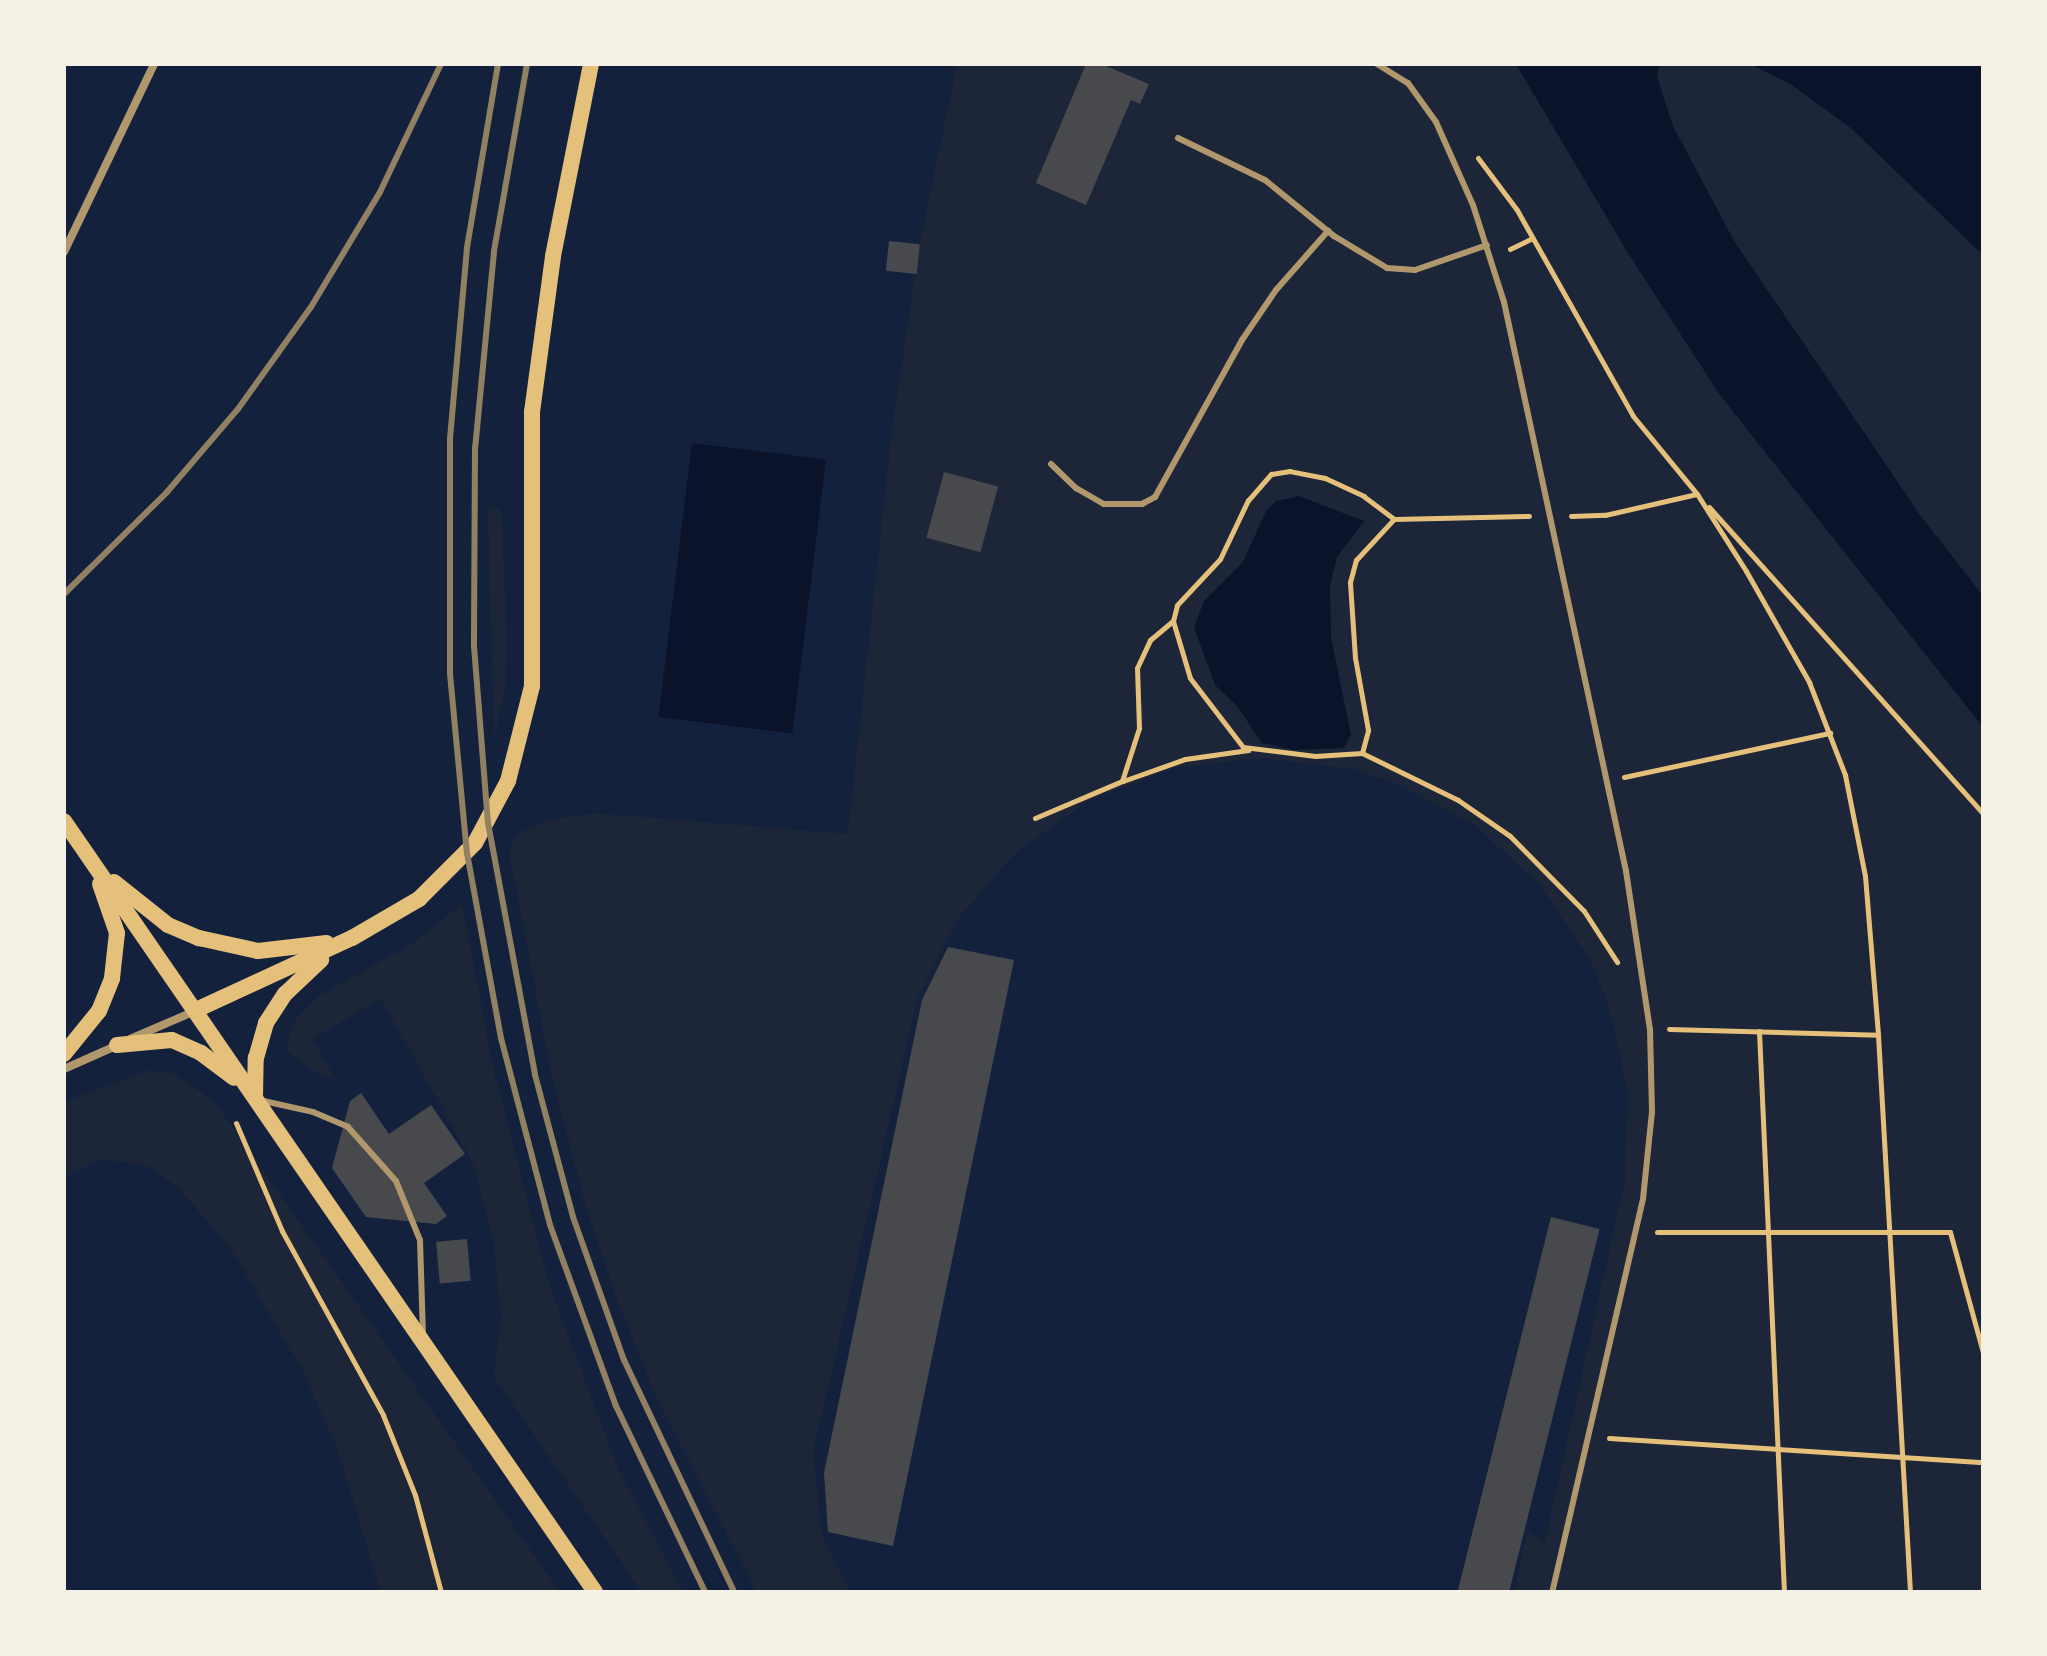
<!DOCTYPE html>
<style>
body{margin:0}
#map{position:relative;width:2047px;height:1656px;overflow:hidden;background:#14213d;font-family:Montserrat,sans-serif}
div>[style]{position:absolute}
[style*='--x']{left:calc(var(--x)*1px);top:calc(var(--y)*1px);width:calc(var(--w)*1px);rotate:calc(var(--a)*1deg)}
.green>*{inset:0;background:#1d2539}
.water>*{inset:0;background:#0b132b;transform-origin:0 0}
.building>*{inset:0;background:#48494c;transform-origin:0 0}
.path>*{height:5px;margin:-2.5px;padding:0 2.5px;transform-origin:2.5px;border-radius:2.5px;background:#e5c07b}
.service>*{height:6px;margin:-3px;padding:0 3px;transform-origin:3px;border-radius:3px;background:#b1986c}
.minor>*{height:8px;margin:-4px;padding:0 4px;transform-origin:4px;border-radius:4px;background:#b1986c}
.secondary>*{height:16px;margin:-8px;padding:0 8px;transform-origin:8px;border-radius:8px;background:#e5c07b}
.rail>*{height:6px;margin:-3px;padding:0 3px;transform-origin:3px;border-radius:3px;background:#918062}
span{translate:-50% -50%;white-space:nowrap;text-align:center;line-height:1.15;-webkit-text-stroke:8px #f6f1e7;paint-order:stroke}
.frame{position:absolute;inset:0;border:66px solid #f6f1e7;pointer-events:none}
</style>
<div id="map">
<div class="green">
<div style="clip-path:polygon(957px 64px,1516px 64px,1628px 253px,1720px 395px,1983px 727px,1983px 1592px,1514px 1592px,1528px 1531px,1545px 1542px,1625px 1180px,1628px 1091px,1608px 1003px,1591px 961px,1541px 886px,1475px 825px,1395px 783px,1352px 769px,1263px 758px,1173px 768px,1090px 800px,1016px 852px,957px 920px,917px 1000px,813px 1453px,822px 1535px,850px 1592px,757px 1592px,657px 1399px,615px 1294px,584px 1200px,549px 1062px,509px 850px,518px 833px,551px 820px,593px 813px,848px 834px,892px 430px,920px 244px)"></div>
<div style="clip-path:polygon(1659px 64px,1750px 64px,1792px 85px,1852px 129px,1983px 255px,1983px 596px,1920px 515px,1734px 241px,1673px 126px,1657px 77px)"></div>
<div style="clip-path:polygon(488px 506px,501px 509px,507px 635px,506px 684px,494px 738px)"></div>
<div style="clip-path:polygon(462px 904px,494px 1072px,550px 1287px,618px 1468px,683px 1592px,642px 1592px,494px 1377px,501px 1317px,494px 1242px,472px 1161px,381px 999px,312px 1039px,336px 1080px,308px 1068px,287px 1050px,293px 1023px,315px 998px,410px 945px)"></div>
<div style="clip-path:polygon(148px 1070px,173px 1073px,214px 1101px,560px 1592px,381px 1592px,337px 1448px,302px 1369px,231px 1249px,178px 1187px,147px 1166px,102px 1159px,69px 1176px,64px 1173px,64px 1102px)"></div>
</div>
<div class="water">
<div style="clip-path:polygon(1516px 64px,1659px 64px,1657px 77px,1673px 126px,1734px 241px,1920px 515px,1983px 596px,1983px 727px,1720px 395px,1628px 253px)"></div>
<div style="clip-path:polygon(1750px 64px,1983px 64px,1983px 255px,1852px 129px,1792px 85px)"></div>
<div style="left:692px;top:443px;width:135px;height:276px;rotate:7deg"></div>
<div style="clip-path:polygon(1299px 496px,1364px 521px,1337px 557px,1330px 585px,1331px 637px,1351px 735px,1344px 748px,1295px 750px,1262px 743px,1237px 706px,1215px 685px,1194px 627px,1204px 601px,1243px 562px,1266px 511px,1276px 501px)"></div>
</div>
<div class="building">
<div style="clip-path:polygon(1086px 64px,1101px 64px,1149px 84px,1140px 104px,1131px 100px,1086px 205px,1036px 183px)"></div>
<div style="left:889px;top:241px;width:31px;height:30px;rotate:6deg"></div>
<div style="left:944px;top:472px;width:56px;height:68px;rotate:15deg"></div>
<div style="clip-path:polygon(948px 947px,1014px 960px,893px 1546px,828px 1532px,824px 1473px,922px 1000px)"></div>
<div style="clip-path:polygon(361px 1093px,389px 1134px,431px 1105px,465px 1154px,424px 1183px,447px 1216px,436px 1224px,366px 1217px,332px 1168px,350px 1101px)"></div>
<div style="left:1551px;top:1217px;width:50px;height:385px;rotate:14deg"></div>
<div style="left:467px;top:1239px;width:42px;height:31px;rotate:85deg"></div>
</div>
<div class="path">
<div style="--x:1478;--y:158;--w:65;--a:53.1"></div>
<div style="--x:1517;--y:210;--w:236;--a:60.6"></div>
<div style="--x:1633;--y:416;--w:101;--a:50.6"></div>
<div style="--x:1510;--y:249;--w:25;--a:-26"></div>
<div style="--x:1709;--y:507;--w:411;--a:48.2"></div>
<div style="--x:1571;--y:516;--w:34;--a:-2"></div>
<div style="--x:1605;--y:515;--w:94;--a:-12.9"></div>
<div style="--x:1697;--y:494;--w:91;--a:57.5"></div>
<div style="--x:1746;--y:571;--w:128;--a:60.4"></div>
<div style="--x:1809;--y:682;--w:100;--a:68.8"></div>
<div style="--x:1845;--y:775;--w:103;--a:78.8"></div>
<div style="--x:1865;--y:876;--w:160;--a:85.3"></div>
<div style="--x:1394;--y:519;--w:38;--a:-143"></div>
<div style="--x:1364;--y:496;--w:43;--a:-155.2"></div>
<div style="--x:1325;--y:478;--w:36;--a:-169"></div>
<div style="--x:1290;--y:471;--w:19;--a:171"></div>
<div style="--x:1271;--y:474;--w:35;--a:131"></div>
<div style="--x:1248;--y:500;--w:65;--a:115.4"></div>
<div style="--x:1220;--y:559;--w:63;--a:133.1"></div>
<div style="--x:1177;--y:605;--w:16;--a:104"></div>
<div style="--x:1173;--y:621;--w:59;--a:73.4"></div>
<div style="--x:1190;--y:678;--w:87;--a:52.5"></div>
<div style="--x:1243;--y:747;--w:73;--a:7.1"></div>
<div style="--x:1315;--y:756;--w:47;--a:-3.7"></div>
<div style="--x:1362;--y:753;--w:24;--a:-75"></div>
<div style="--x:1368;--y:730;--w:73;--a:-100.2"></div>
<div style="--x:1355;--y:658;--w:76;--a:-93.8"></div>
<div style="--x:1350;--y:582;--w:23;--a:-75"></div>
<div style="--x:1356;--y:560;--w:56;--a:-47.2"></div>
<div style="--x:1394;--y:519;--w:135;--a:-1.3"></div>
<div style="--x:1362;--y:753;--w:107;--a:26.1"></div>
<div style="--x:1458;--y:800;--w:63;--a:34.7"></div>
<div style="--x:1510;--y:836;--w:105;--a:45.4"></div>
<div style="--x:1584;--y:911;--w:61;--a:57.1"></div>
<div style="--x:1624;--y:777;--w:211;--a:-12.1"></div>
<div style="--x:1123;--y:781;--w:66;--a:-19.5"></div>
<div style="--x:1185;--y:759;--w:64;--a:-8.1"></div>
<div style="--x:1035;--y:818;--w:95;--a:-23"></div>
<div style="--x:1122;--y:781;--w:56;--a:-72.2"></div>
<div style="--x:1139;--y:728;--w:60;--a:-91.9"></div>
<div style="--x:1137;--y:668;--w:31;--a:-65"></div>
<div style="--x:1150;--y:640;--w:30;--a:-40"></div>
<div style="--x:1669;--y:1029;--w:209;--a:1.6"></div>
<div style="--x:1878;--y:1035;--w:558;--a:86.71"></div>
<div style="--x:1759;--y:1031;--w:562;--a:87.45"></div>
<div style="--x:236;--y:1123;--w:117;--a:66.9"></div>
<div style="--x:282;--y:1231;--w:210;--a:61.2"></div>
<div style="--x:383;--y:1415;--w:86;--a:68.2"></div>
<div style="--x:415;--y:1495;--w:100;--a:75"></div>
<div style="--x:1657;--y:1232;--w:293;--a:0"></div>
<div style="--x:1950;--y:1232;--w:125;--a:74.7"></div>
<div style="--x:1609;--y:1438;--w:375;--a:3.7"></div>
</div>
<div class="service">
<div style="--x:1377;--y:64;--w:36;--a:32"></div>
<div style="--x:1408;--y:83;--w:48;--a:54.3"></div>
<div style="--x:1436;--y:122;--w:91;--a:66"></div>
<div style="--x:1473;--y:205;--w:102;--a:72.3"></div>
<div style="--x:1504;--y:302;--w:582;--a:77.9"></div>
<div style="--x:1626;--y:871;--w:160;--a:81.4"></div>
<div style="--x:1650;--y:1029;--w:83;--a:88.6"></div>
<div style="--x:1652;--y:1112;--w:87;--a:95.9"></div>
<div style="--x:1643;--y:1199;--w:403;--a:103"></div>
<div style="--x:1178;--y:138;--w:97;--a:25.8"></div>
<div style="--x:1265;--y:180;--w:89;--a:39.1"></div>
<div style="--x:1334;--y:236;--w:62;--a:31.1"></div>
<div style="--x:1387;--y:268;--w:28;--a:4"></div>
<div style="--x:1415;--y:270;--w:76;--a:-19.1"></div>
<div style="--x:1051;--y:464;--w:35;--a:44"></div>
<div style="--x:1076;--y:488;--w:32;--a:30"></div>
<div style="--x:1104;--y:504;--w:38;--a:0"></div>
<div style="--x:1142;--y:504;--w:15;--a:-28"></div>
<div style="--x:1155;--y:497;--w:179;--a:-61"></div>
<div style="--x:1242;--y:340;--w:60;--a:-55.8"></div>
<div style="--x:1276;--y:290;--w:79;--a:-48.6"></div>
<div style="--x:259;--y:1100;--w:55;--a:12.5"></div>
<div style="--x:313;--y:1112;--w:38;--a:23"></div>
<div style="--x:348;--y:1127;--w:72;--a:48.4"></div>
<div style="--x:396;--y:1181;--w:64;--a:67.9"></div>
<div style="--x:420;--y:1240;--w:94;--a:88.2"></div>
</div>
<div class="minor">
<div style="--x:64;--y:252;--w:208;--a:-64.4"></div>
<div style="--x:130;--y:1039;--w:71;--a:-23.3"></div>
<div style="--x:64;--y:1069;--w:59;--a:-24"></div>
</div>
<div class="secondary">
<div style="--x:64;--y:821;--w:936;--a:55.44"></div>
<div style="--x:114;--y:882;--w:69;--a:38.5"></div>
<div style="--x:168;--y:925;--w:34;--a:23"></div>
<div style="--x:199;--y:938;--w:60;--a:12.4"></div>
<div style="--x:258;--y:951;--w:69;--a:-6.6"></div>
<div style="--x:196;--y:1010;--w:172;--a:-24.8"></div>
<div style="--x:352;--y:938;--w:78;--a:-30.2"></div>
<div style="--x:419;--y:899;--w:79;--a:-45"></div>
<div style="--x:475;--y:843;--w:70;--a:-62"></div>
<div style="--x:508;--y:781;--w:98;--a:-75.8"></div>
<div style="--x:532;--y:686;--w:274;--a:-90"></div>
<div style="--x:532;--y:412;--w:157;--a:-82.3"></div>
<div style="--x:553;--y:256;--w:196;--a:-78.8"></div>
<div style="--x:117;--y:1045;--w:55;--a:-5.2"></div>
<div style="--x:172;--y:1040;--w:32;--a:24"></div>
<div style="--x:201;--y:1053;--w:41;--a:37.1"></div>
<div style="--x:64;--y:1054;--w:55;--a:-50.9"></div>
<div style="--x:99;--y:1011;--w:35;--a:-68"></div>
<div style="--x:112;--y:978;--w:45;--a:-83.7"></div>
<div style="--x:117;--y:933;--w:52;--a:-109.1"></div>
<div style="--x:255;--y:1097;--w:39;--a:-89"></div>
<div style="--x:256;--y:1058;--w:36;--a:-74"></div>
<div style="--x:266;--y:1023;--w:35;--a:-57"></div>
<div style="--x:285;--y:994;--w:50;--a:-43.4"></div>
</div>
<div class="rail">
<div style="--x:498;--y:64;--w:187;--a:99.6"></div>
<div style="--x:467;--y:248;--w:191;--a:95.1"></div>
<div style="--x:450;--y:438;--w:236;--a:90"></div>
<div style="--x:450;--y:674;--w:180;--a:84.6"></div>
<div style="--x:467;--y:853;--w:188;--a:79.6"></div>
<div style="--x:501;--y:1038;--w:193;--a:75.3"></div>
<div style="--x:550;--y:1225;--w:193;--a:70"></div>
<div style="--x:616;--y:1406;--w:206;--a:64.4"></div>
<div style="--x:527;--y:64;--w:191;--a:100"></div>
<div style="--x:494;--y:252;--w:197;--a:95.5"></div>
<div style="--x:475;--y:448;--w:198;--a:90.3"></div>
<div style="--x:474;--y:646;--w:178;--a:85.5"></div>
<div style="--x:488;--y:823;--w:256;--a:79.4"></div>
<div style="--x:535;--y:1075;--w:147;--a:75"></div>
<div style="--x:573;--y:1217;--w:152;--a:70.4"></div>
<div style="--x:624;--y:1360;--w:257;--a:64.6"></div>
<div style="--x:64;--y:594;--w:145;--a:-44.7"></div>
<div style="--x:167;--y:492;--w:109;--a:-49.5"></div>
<div style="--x:238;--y:409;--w:125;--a:-54.4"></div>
<div style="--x:311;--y:307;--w:134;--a:-59"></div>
<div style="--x:380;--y:192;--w:142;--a:-64.5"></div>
</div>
<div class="frame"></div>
</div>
